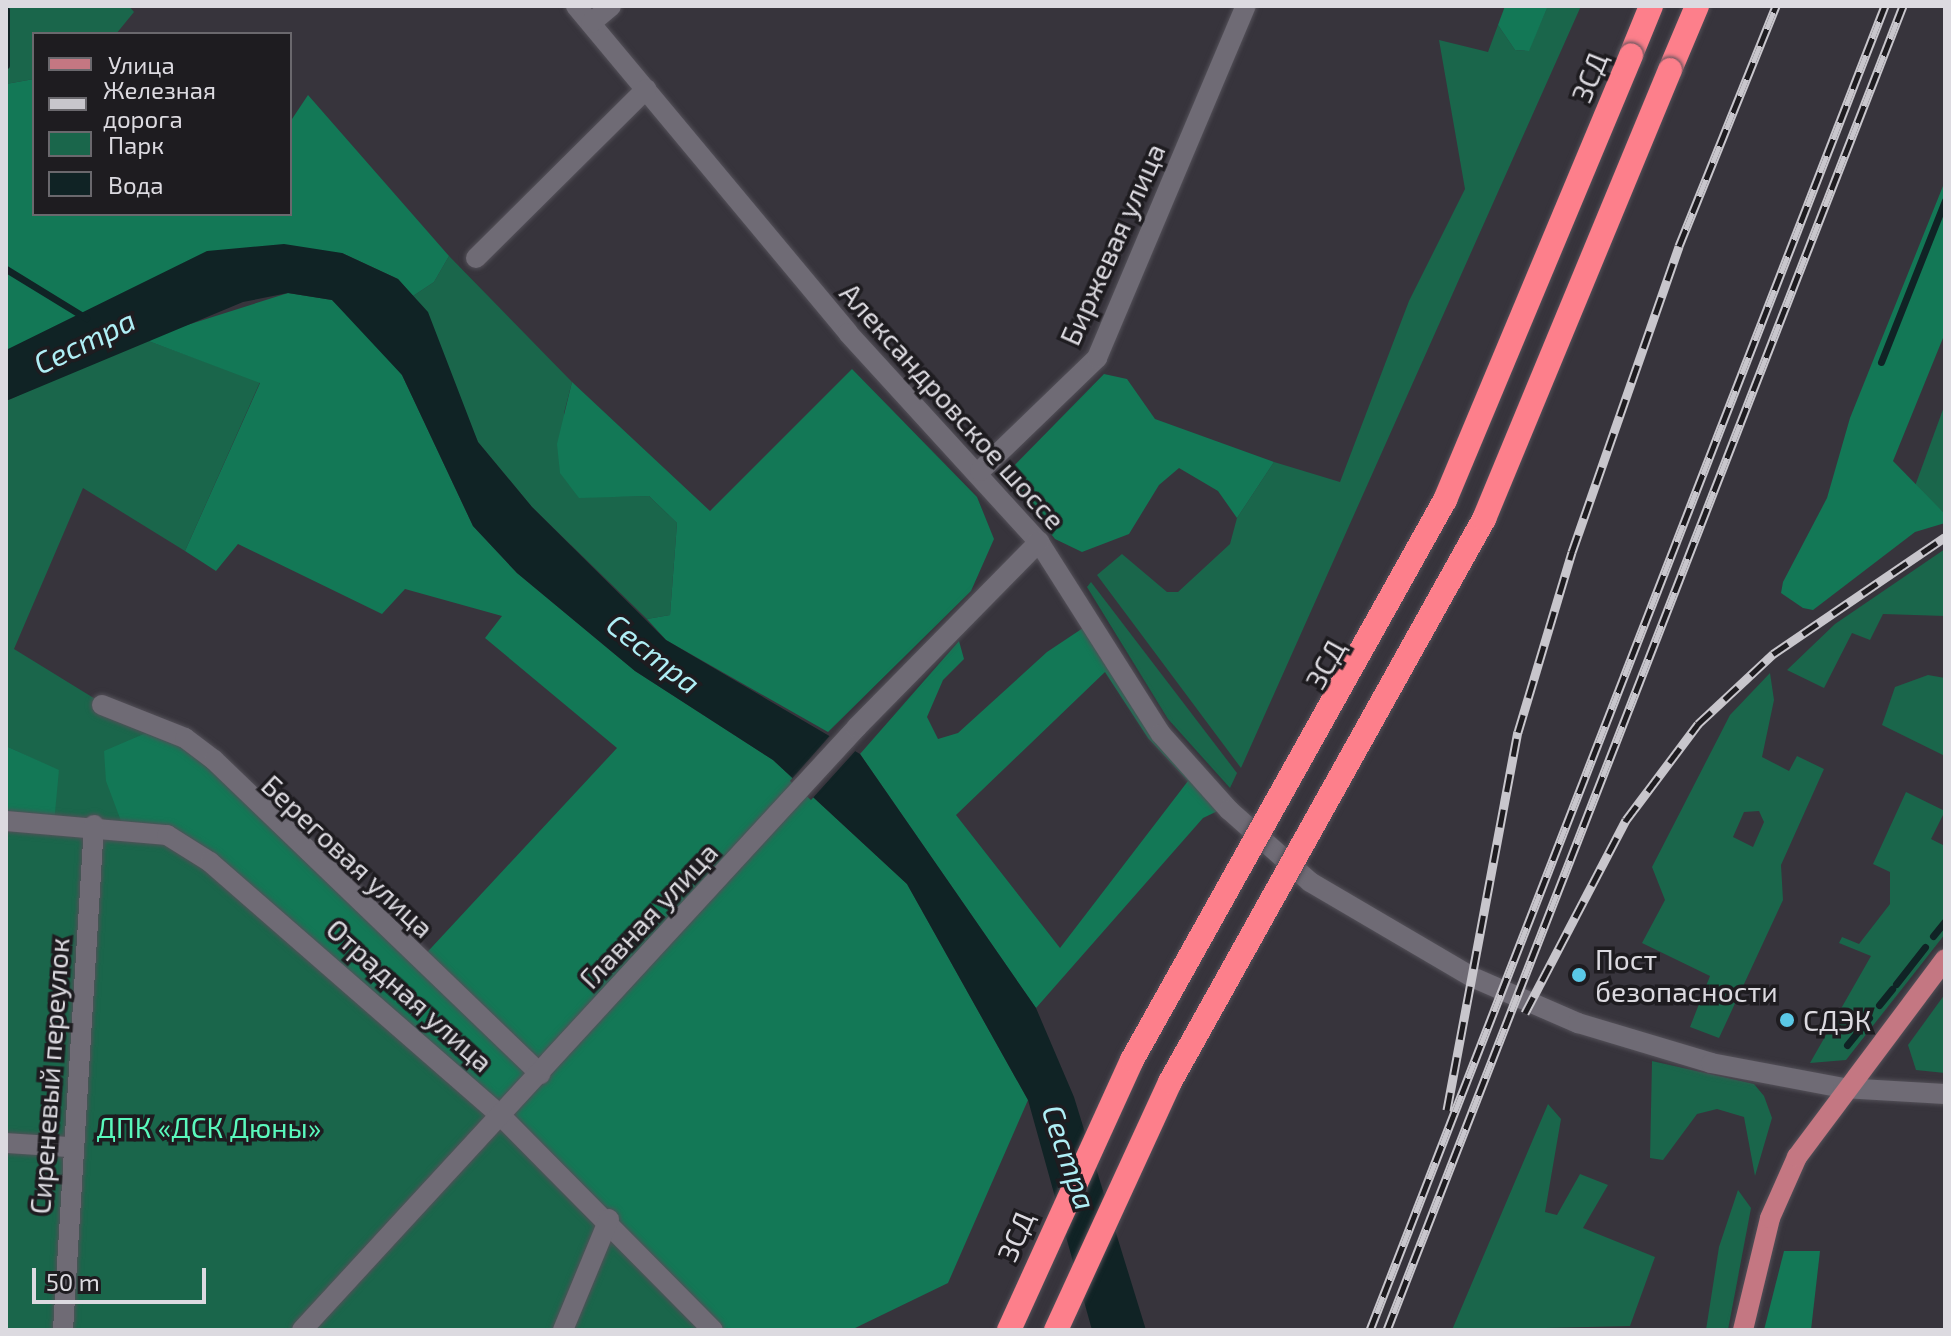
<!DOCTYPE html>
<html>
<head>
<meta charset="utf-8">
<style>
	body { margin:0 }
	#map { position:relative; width:1951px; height:1336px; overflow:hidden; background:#37343c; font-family:"Exo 2",sans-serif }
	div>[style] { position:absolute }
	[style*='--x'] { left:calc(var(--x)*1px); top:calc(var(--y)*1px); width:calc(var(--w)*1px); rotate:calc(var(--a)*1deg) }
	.green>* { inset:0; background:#1a664b }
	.forest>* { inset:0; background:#137856 }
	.water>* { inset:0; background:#102325 }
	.pier>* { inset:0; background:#37343c }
	.stream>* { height:7px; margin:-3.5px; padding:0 3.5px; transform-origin:3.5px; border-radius:3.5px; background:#102325 }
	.roads { filter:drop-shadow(0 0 2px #535058) drop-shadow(0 0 2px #535058) }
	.minor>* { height:20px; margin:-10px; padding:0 10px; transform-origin:10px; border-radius:10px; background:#6f6b75 }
	.major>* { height:20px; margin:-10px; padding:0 10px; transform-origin:10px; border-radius:10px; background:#c47782 }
	.highway>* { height:24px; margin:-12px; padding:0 12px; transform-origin:12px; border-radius:12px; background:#fd7f8b }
	.rail>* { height:9px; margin-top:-4.5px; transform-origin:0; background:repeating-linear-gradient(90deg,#1e1c20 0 18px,#c8c6cc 0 36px); box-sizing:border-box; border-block:2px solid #c8c6cc }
	.bridges { filter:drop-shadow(0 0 2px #535058) drop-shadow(0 0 2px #535058) }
	.highway-bridge>* { height:24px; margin:-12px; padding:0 12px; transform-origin:12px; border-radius:12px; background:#fd7f8b }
	.dots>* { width:22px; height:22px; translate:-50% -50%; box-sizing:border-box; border:4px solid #1e1c20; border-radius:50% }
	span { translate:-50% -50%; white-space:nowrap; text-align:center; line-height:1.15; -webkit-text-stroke:7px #1e1c20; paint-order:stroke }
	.street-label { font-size:28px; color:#dcdae0 }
	.poi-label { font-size:28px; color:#dcdae0 }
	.left { translate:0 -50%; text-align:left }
	.park-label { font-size:28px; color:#5af9bd }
	.water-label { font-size:30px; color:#afeef5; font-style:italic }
	.frame { position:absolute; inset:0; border:8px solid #dcdae0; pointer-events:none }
	.legend { position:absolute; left:32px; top:32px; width:260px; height:184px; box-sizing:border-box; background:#1e1c20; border:2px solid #6a686d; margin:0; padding:10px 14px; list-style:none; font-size:24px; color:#dcdae0 }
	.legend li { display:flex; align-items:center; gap:16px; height:40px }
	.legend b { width:40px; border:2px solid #6a686d }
	.scale { position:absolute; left:32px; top:1268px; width:174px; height:36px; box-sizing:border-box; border:4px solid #dcdae0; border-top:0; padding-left:10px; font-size:24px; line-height:28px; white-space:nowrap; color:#dcdae0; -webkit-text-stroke:6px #1e1c20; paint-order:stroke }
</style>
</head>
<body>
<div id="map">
	<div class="green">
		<div style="clip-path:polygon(6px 6px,129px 6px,134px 12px,116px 34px,34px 34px,34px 79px,6px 84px)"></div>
		<div style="clip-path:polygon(1548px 6px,1581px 6px,1241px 768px,1097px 575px,1122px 554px,1167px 592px,1178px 592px,1230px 544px,1237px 518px,1274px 462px,1340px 482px,1409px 301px,1465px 189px,1439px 40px,1488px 52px,1498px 25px,1515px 50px,1528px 51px)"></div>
		<div style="clip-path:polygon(449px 256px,572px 382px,564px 413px,579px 497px,649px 496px,677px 523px,670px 615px,647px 619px,532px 507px,478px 442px,413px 296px,434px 282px)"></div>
		<div style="clip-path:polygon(143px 339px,260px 382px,185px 551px,83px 488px,14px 649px,118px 713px,160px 727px,167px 835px,277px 916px,713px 1330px,6px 1330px,6px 821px,59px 771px,6px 746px,6px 401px)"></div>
		<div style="clip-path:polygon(1945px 404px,1945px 514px,1915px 486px)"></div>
		<div style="clip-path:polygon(1945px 549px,1945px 616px,1883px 614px,1870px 640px,1852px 633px,1824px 688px,1787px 670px,1835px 624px)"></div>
		<div style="clip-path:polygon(1091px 582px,1237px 773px,1230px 788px,1168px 719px,1087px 587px)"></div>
		<div style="clip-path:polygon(evenodd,1770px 673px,1774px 700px,1762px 757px,1789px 771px,1797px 756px,1824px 769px,1781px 865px,1783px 900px,1719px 1038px,1690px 1027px,1710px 976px,1642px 943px,1665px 900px,1652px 867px,1730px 715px,1770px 673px,1759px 811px,1764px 822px,1753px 847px,1733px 837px,1744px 812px,1759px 811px)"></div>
		<div style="clip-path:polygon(1928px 675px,1945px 678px,1945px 756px,1882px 725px,1895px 687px)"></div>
		<div style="clip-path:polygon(1906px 792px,1945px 811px,1931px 839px,1945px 846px,1945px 934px,1846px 1060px,1810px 1063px,1871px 956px,1839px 943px,1842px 937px,1859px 944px,1890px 904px,1890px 872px,1873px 864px)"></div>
		<div style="clip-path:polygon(1945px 994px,1945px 1073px,1916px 1070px,1908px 1045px)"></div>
		<div style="clip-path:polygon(1652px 1061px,1754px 1084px,1764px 1096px,1772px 1118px,1755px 1176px,1744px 1117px,1717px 1109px,1697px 1114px,1663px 1160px,1650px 1158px)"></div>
		<div style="clip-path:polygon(1548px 1104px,1561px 1119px,1545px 1212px,1557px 1215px,1580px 1174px,1608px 1185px,1583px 1228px,1655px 1257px,1630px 1326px,1452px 1330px)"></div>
		<div style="clip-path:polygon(1738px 1190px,1751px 1208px,1728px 1330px,1706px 1330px,1719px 1247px)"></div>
	</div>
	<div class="forest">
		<div style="clip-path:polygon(1505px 6px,1548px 6px,1529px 51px,1515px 50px,1498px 25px)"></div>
		<div style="clip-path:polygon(34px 79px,34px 214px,290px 214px,290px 122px,308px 95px,449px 256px,434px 282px,413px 296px,398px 279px,342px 253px,6px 350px,6px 84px)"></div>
		<div style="clip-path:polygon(1945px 181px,1945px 333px,1893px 461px,1945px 514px,1945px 523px,1915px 532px,1813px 610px,1803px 608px,1781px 593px,1783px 582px,1827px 498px,1850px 418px)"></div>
		<div style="clip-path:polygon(288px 293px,332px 300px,370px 335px,402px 375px,473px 526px,517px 573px,635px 671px,773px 760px,907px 884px,1028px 1100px,948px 1283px,851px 1330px,713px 1330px,582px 1194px,167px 835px,124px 829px,106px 781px,104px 751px,160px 727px,185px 738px,419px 961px,617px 748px,485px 638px,502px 616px,405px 589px,382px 614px,238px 544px,216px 571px,185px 551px,260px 383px,143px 339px)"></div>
		<div style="clip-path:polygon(852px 369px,977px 497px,994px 539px,971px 591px,828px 732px,666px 640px,647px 619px,670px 615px,677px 523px,649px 496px,579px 498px,560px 473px,557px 444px,572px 382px,710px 511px)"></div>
		<div style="clip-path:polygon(1104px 374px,1127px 379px,1155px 419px,1274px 462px,1237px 518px,1218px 491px,1179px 468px,1159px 485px,1129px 534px,1082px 552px,1055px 539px,1004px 476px)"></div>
		<div style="clip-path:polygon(evenodd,1092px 622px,1226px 807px,1203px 818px,1036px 1008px,860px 754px,959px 641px,964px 659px,943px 680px,927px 717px,938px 739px,958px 733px,1047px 652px,1092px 622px,1105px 672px,1148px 738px,1188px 781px,1060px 948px,956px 815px,1105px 672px)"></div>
		<div style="clip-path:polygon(6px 746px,59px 770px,54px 823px,6px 821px)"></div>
		<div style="clip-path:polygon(1784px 1251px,1820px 1251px,1811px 1330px,1764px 1330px)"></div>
	</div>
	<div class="water">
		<div style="clip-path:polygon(284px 244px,342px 253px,398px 279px,428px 312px,478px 442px,532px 507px,666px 640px,860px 754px,1036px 1008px,1074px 1097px,1146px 1330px,1092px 1330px,1028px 1100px,907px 884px,773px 760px,635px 671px,517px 573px,473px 526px,402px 375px,332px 300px,288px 293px,243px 302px,6px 401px,6px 350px,207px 251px)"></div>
	</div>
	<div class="pier">
		<div style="clip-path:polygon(834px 731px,858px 748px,811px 800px,790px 781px)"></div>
	</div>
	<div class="stream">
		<div style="--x:6;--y:10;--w:55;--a:90"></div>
		<div style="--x:6;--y:269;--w:94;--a:31.5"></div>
		<div style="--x:1881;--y:362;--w:174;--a:-68.4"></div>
		<div style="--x:1933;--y:936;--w:19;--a:-51"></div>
		<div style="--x:1896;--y:984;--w:47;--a:-51.9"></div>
		<div style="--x:1879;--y:1005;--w:21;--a:-51"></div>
		<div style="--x:1847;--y:1045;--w:35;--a:-51"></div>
	</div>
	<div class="roads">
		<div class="minor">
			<div style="--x:576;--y:6;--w:425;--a:50.2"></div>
			<div style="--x:848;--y:333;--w:283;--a:47.6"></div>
			<div style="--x:1039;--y:542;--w:227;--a:57.6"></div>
			<div style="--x:1161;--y:734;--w:102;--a:48.2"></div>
			<div style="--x:1229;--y:810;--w:108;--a:41.6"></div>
			<div style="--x:1310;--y:882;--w:188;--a:30.4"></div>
			<div style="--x:1472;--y:977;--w:116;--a:23.5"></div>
			<div style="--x:1578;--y:1023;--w:139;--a:16.7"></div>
			<div style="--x:1711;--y:1063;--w:134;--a:10.7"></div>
			<div style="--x:1843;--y:1088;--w:102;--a:3.4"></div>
			<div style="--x:591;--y:23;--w:26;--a:-40"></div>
			<div style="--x:476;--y:258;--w:240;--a:-44.8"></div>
			<div style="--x:980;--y:471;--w:163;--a:-44"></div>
			<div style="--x:1097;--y:358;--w:382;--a:-67.1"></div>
			<div style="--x:102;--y:705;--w:89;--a:21.7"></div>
			<div style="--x:185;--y:738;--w:36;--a:37"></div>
			<div style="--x:214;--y:760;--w:453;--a:43.9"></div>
			<div style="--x:6;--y:821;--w:162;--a:5"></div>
			<div style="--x:167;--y:835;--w:51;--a:32.1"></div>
			<div style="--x:210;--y:862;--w:388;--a:41.1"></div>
			<div style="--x:502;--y:1117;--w:300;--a:45.3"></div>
			<div style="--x:6;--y:1143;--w:64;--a:3.6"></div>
			<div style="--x:63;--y:1330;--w:506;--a:-86.49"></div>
			<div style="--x:302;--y:1330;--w:820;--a:-47.37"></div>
			<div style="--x:857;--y:727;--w:260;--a:-45.5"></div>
			<div style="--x:563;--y:1330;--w:120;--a:-67.5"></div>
		</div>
		<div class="major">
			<div style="--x:1743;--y:1330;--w:115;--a:-76.4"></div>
			<div style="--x:1770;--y:1218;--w:67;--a:-66.1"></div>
			<div style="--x:1797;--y:1157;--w:247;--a:-53.2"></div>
		</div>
		<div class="highway">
			<div style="--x:1631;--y:55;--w:53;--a:-67.8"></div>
			<div style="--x:1670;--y:70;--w:69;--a:-67.1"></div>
		</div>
	</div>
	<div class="rail">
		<div style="--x:1525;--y:1013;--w:218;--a:-62.4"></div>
		<div style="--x:1626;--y:820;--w:120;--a:-53.1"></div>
		<div style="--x:1698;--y:724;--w:103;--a:-43"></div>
		<div style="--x:1773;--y:654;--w:208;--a:-34.2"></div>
		<div style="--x:1447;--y:1110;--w:385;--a:-79.4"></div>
		<div style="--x:1518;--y:732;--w:188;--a:-73.3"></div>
		<div style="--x:1572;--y:552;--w:324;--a:-70.7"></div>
		<div style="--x:1679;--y:246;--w:259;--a:-68"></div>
		<div style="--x:1370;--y:1330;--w:1421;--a:-68.75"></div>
		<div style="--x:1387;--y:1330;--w:1421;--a:-68.71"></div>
	</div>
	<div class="bridges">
		<div class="highway-bridge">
			<div style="--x:1009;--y:1330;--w:297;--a:-65.5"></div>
			<div style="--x:1132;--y:1060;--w:642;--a:-60.8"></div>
			<div style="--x:1445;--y:500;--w:482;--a:-67.3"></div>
			<div style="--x:1056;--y:1330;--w:273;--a:-65.3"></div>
			<div style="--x:1170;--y:1082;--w:645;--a:-60.85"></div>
			<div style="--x:1484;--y:519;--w:486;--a:-67.5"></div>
		</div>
	</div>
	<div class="dots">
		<div style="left:1579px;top:975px;background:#5ac8e6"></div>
		<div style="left:1787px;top:1020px;background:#5ac8e6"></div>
	</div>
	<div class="street-label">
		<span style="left:1589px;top:77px;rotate:-68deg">ЗСД</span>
		<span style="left:1112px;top:244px;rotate:-66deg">Биржевая улица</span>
		<span style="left:953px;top:406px;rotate:48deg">Александровское шоссе</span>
		<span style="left:1325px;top:664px;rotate:-61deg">ЗСД</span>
		<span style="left:348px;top:856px;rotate:43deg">Береговая улица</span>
		<span style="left:648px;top:915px;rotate:-47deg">Главная улица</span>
		<span style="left:410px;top:995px;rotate:42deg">Отрадная улица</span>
		<span style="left:49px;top:1076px;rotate:-86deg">Сиреневый переулок</span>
		<span style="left:1015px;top:1236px;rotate:-67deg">ЗСД</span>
	</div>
	<div class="poi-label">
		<span class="left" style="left:1595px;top:975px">Пост<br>безопасности</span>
		<span class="left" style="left:1803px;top:1020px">СДЭК</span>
	</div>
	<div class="park-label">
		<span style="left:209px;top:1127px">ДПК «ДСК Дюны»</span>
	</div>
	<div class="water-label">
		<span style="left:84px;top:341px;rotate:-26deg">Сестра</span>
		<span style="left:654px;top:653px;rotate:38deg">Сестра</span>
		<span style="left:1070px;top:1157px;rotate:71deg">Сестра</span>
	</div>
	<div class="frame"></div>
	<ul class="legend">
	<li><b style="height:10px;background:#c47782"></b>Улица</li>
	<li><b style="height:10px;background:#c8c6cc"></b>Железная дорога</li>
	<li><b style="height:22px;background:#1a664b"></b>Парк</li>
	<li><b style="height:22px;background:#102325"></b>Вода</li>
	</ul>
	<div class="scale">50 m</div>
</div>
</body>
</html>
